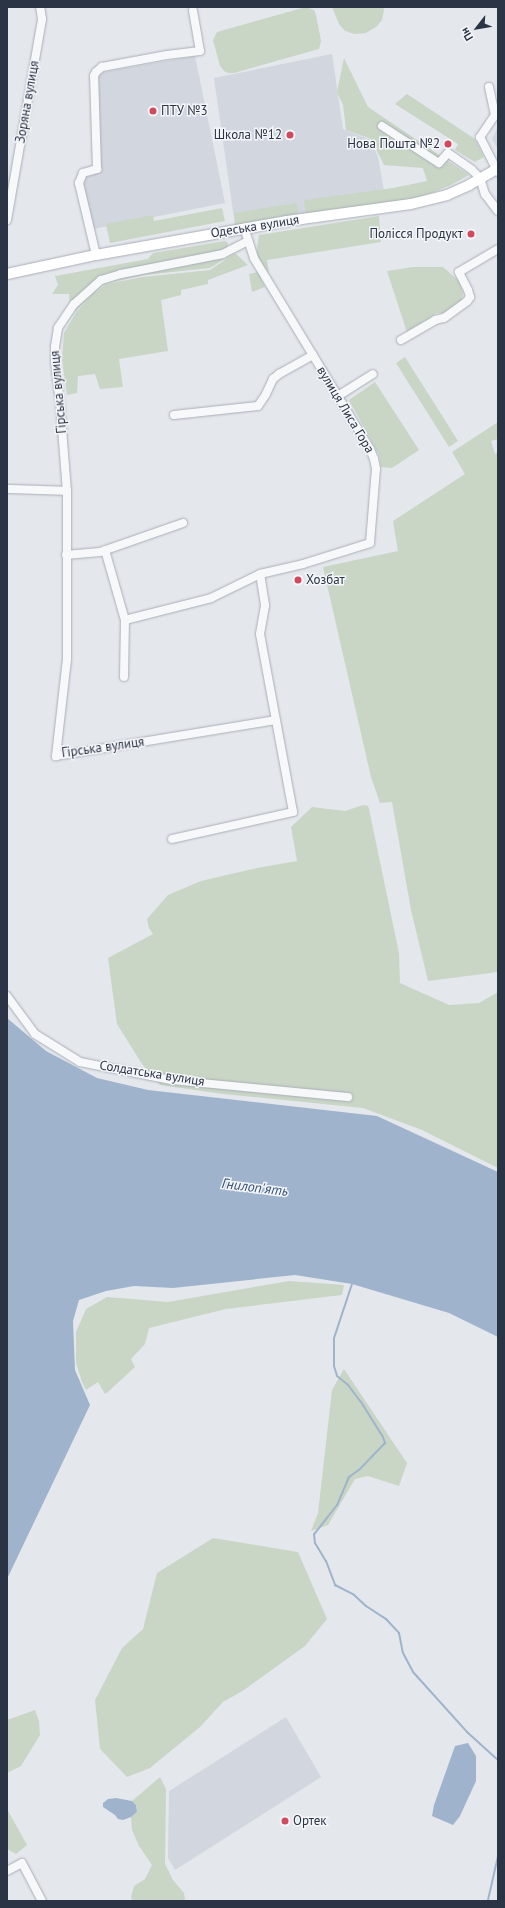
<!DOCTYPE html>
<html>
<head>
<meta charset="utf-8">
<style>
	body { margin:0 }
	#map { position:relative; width:505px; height:1908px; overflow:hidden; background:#e4e7ec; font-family:"PT Sans",sans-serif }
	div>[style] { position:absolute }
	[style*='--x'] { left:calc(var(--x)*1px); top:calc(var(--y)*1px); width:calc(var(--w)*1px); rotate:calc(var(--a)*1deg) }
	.built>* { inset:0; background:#d2d6de }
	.green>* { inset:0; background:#c9d6c5 }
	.water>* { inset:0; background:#9fb4cc }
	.stream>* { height:2px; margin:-1px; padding:0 1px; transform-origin:1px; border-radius:1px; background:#9fb4cc }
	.roads { filter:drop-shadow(0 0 1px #a9aeb7) drop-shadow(0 0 1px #a9aeb7) }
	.minor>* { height:8px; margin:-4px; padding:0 4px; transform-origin:4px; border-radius:4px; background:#f7f8fa }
	.major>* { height:10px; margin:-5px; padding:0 5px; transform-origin:5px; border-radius:5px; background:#fff }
	.dots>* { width:11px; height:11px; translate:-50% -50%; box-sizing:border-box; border:2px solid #f4f6f9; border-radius:50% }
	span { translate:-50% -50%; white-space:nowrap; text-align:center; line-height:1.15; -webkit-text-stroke:3px #f4f6f9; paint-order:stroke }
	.street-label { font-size:13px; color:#2b3445 }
	.poi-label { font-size:13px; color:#2b3445 }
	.left { translate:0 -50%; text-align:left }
	.right { translate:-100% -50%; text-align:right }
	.water-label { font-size:14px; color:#34527a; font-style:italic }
	.frame { position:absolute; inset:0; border:8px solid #2b3445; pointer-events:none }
	.north { position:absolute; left:457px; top:8px; width:40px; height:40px; -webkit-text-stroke:3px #f4f6f9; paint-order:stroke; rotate:239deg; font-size:11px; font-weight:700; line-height:16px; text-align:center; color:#2b3445 }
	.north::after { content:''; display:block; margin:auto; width:14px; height:18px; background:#2b3445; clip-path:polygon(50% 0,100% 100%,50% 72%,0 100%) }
</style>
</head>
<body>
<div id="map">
	<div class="built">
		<div style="clip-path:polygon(332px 54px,343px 129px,371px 140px,378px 157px,386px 202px,373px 206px,235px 225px,214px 78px)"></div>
		<div style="clip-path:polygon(195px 56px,225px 203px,93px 229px,82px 183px,85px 175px,101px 170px,98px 73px)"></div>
		<div style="clip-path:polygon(498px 126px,498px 149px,492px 139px)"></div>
		<div style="clip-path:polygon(286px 1717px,321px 1777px,175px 1870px,168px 1858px,169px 1791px)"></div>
	</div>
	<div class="green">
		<div style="clip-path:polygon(306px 7px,314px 10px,316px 15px,321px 41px,319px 49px,234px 73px,228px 73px,224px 71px,220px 66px,213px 40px,217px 32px)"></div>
		<div style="clip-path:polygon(332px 7px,383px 7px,384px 10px,382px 20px,376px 27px,366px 33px,354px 34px,345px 31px,339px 24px)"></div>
		<div style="clip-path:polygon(344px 58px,368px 107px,469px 175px,451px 185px,424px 196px,373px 206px,306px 215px,304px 200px,393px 188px,427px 181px,423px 168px,384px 165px,371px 139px,346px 130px,343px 105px,337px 92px)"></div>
		<div style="clip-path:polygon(407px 94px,475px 139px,484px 157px,475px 162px,455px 150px,458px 144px,395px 104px)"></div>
		<div style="clip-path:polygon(297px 203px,299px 216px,235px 225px,234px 213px)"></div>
		<div style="clip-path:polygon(222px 208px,225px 221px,110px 243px,106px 224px,153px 215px,154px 221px)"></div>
		<div style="clip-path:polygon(379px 216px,381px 242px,267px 260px,269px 273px,256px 256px,259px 235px)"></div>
		<div style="clip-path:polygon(225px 241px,228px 243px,227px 248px,234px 253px,210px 268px,144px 275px,104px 284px,71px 315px,69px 294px,52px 294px,58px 285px,55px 276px,148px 259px,153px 253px)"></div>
		<div style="clip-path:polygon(235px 253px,248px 265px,208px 280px,208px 284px,181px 290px,181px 295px,161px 300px,168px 351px,119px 359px,123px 387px,100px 389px,95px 374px,78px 376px,77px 393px,67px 395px,62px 359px,64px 333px,77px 311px,91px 296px,106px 284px,143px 277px,210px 270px)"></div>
		<div style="clip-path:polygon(413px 267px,443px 267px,460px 282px,463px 294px,461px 302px,446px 313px,437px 313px,407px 332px,387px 271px)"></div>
		<div style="clip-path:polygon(258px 272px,265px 287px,252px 292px,249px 274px)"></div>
		<div style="clip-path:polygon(405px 357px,458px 441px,449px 447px,396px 363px)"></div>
		<div style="clip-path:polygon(375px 382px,419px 450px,392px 468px,381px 467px,379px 455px,349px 400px)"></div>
		<div style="clip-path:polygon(498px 422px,498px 439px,491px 441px,495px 454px,498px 452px,498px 972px,428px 981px,411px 910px,392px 802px,380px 803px,371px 777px,323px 567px,398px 551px,393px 521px,465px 474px,452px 452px)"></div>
		<div style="clip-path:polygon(363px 805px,368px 806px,369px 809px,399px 953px,400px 983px,449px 1005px,479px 1003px,498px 992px,498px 1168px,422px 1130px,363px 1108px,223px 1094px,160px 1085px,142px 1064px,117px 1024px,108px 958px,153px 934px,149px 928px,147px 919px,168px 895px,201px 881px,257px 868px,297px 861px,291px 827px,312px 807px,345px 811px)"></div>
		<div style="clip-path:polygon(289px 1281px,344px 1285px,342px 1295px,226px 1309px,149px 1328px,145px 1344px,131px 1359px,135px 1367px,109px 1391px,105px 1394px,98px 1382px,86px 1390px,82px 1382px,76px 1363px,76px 1332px,86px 1309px,107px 1297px,168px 1302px)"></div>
		<div style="clip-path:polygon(344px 1369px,407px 1463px,399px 1486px,368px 1476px,355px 1479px,328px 1525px,311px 1531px,318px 1513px,332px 1390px)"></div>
		<div style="clip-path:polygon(213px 1538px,298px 1552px,327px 1619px,305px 1646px,244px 1690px,223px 1702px,200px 1727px,150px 1768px,127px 1777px,100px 1749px,95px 1700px,122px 1648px,143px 1629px,157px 1573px)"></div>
		<div style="clip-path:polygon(35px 1710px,39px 1721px,40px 1735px,21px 1766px,7px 1773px,7px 1720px)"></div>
		<div style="clip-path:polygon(160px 1777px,166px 1789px,165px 1864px,173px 1880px,184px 1893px,185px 1901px,133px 1901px,131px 1897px,134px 1886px,145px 1879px,152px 1865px,139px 1846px,132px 1830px,131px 1817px,137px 1812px,136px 1805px,132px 1801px)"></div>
		<div style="clip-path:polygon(7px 1809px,27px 1845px,16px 1854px,7px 1849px)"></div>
	</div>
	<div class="water">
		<div style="clip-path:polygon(7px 1018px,46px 1051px,97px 1078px,148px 1090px,377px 1116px,498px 1172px,498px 1337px,449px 1313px,352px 1284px,295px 1275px,173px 1288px,134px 1286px,106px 1291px,79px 1300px,73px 1321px,75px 1370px,90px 1405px,7px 1579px)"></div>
		<div style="clip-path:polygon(468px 1743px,476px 1756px,476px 1781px,460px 1816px,453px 1825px,432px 1816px,434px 1805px,455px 1746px)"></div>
		<div style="clip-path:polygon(116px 1798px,132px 1801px,136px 1805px,137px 1812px,131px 1817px,123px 1820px,118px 1819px,115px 1815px,103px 1807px,103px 1803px,108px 1799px)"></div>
	</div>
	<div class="stream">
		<div style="--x:352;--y:1284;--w:57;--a:108.4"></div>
		<div style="--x:334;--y:1338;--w:28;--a:90"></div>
		<div style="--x:334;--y:1366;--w:10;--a:73"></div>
		<div style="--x:337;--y:1376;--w:14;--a:39"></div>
		<div style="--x:348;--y:1385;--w:21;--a:53"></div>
		<div style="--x:361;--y:1402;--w:39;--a:58"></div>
		<div style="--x:382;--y:1435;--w:9;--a:69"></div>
		<div style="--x:385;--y:1443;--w:36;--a:134"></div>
		<div style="--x:360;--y:1469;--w:14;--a:144"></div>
		<div style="--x:349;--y:1477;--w:30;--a:113"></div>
		<div style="--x:337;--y:1505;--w:37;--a:128"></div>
		<div style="--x:314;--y:1534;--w:9;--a:84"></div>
		<div style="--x:315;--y:1543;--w:21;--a:59"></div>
		<div style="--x:326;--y:1561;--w:26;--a:69"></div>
		<div style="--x:335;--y:1585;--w:20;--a:27"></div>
		<div style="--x:353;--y:1594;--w:18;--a:43"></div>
		<div style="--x:366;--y:1606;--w:24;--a:33"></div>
		<div style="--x:386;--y:1619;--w:19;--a:47"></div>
		<div style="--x:399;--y:1633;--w:20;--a:79"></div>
		<div style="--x:403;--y:1653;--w:21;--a:62"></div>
		<div style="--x:413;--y:1672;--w:81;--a:48"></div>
		<div style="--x:467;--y:1732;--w:42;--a:42.1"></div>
		<div style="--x:488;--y:1900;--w:45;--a:-77.2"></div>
	</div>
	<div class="roads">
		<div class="minor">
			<div style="--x:489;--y:87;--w:29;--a:78"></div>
			<div style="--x:495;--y:115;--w:27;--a:124"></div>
			<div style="--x:480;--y:137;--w:39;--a:63"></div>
			<div style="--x:382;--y:126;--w:68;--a:33"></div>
			<div style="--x:439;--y:163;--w:13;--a:-48"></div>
			<div style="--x:448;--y:153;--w:29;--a:35"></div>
			<div style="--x:472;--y:170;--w:11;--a:45"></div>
			<div style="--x:480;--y:178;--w:17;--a:73"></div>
			<div style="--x:485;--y:194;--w:21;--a:53"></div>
			<div style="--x:7;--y:220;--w:204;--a:-80.1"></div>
			<div style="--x:42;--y:19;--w:12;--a:-99"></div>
			<div style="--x:248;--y:241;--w:28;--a:153"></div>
			<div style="--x:223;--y:254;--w:104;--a:168.9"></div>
			<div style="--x:121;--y:274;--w:21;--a:163"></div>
			<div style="--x:101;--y:280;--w:36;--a:138"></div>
			<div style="--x:74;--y:304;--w:29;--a:124"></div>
			<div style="--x:58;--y:328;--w:18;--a:99"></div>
			<div style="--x:55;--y:346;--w:14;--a:90"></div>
			<div style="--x:55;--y:360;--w:43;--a:83.4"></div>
			<div style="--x:60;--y:403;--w:88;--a:85.5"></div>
			<div style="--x:67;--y:491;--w:168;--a:90"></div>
			<div style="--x:67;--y:659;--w:98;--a:96.5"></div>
			<div style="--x:56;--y:756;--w:222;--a:-9.3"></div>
			<div style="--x:96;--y:255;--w:74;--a:-103.3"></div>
			<div style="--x:79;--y:183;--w:11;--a:-68"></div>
			<div style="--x:83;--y:173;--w:15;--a:-16"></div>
			<div style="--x:97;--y:169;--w:93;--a:-91.8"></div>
			<div style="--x:94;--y:76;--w:4;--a:-63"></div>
			<div style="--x:96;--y:72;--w:8;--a:-40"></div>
			<div style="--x:102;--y:67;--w:66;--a:-10.5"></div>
			<div style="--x:167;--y:55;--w:33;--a:-7"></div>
			<div style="--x:200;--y:51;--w:41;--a:-99.9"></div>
			<div style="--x:401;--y:340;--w:39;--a:-30"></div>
			<div style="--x:435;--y:320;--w:9;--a:-13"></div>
			<div style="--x:444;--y:318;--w:29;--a:-36"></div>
			<div style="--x:467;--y:301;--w:5;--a:-53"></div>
			<div style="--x:470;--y:297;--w:7;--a:-106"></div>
			<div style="--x:468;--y:290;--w:20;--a:-117"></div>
			<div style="--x:459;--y:272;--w:45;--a:-30.5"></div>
			<div style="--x:338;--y:396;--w:41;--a:-32.2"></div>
			<div style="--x:174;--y:415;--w:84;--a:-6.1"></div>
			<div style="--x:258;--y:406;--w:14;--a:-56"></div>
			<div style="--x:266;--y:394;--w:17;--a:-65"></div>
			<div style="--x:273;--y:379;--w:8;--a:-40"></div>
			<div style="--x:279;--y:374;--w:39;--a:-29"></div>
			<div style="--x:7;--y:489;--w:60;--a:1.9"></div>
			<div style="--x:105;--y:550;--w:73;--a:74.1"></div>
			<div style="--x:125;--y:620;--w:57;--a:91"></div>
			<div style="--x:66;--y:555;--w:34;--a:-5"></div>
			<div style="--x:100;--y:552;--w:88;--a:-19.3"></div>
			<div style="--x:125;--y:620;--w:89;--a:-14.3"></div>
			<div style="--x:211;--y:598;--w:55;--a:-26.1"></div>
			<div style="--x:260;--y:574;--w:44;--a:-13.1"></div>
			<div style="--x:303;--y:564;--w:70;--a:-17.4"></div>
			<div style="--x:370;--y:543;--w:74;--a:-85.4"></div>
			<div style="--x:376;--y:469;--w:10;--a:-101"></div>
			<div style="--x:374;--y:459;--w:11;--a:-112"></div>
			<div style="--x:370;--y:449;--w:223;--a:-121.3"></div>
			<div style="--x:254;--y:258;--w:32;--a:-108"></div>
			<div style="--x:172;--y:839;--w:124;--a:-12.6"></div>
			<div style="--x:293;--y:812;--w:181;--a:-100.5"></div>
			<div style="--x:260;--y:634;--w:29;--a:-80"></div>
			<div style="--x:265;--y:605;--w:31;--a:-99"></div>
			<div style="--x:7;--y:996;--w:47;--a:53.6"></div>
			<div style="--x:35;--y:1034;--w:53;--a:31.9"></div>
			<div style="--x:80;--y:1062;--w:93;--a:11.2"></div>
			<div style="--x:171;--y:1080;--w:178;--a:5.5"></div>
			<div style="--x:7;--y:1871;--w:17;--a:-28"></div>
			<div style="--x:22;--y:1863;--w:43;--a:62.2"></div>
		</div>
		<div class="major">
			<div style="--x:7;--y:274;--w:91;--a:-12.1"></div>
			<div style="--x:96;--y:255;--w:194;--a:-10.1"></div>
			<div style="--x:287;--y:221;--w:125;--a:-7.8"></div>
			<div style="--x:411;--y:204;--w:37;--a:-14"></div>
			<div style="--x:447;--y:195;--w:24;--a:-24"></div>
			<div style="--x:469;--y:185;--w:34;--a:-30"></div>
		</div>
	</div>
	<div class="dots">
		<div style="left:153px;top:111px;background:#d1495b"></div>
		<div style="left:290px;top:135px;background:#d1495b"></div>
		<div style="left:448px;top:144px;background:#d1495b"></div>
		<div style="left:471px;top:234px;background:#d1495b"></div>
		<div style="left:298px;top:580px;background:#d1495b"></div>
		<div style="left:285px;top:1821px;background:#d1495b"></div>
	</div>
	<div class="street-label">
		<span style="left:28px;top:102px;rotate:-80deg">Зоряна вулиця</span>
		<span style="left:255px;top:227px;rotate:-9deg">Одеська вулиця</span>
		<span style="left:59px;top:392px;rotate:-95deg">Гірська вулиця</span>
		<span style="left:345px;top:410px;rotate:59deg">вулиця Лиса Гора</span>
		<span style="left:103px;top:748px;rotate:-8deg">Гірська вулиця</span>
		<span style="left:152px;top:1074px;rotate:9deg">Солдатська вулиця</span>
	</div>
	<div class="poi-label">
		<span class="left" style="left:161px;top:111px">ПТУ №3</span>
		<span class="right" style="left:282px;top:135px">Школа №12</span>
		<span class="right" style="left:440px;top:144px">Нова Пошта №2</span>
		<span class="right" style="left:463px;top:234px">Полісся Продукт</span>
		<span class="left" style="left:306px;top:580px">Хозбат</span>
		<span class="left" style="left:293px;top:1821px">Ортек</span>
	</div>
	<div class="water-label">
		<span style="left:255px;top:1187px;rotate:7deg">Гнилоп'ять</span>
	</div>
	<div class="frame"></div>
	<div class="north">Пн</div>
</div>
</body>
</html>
